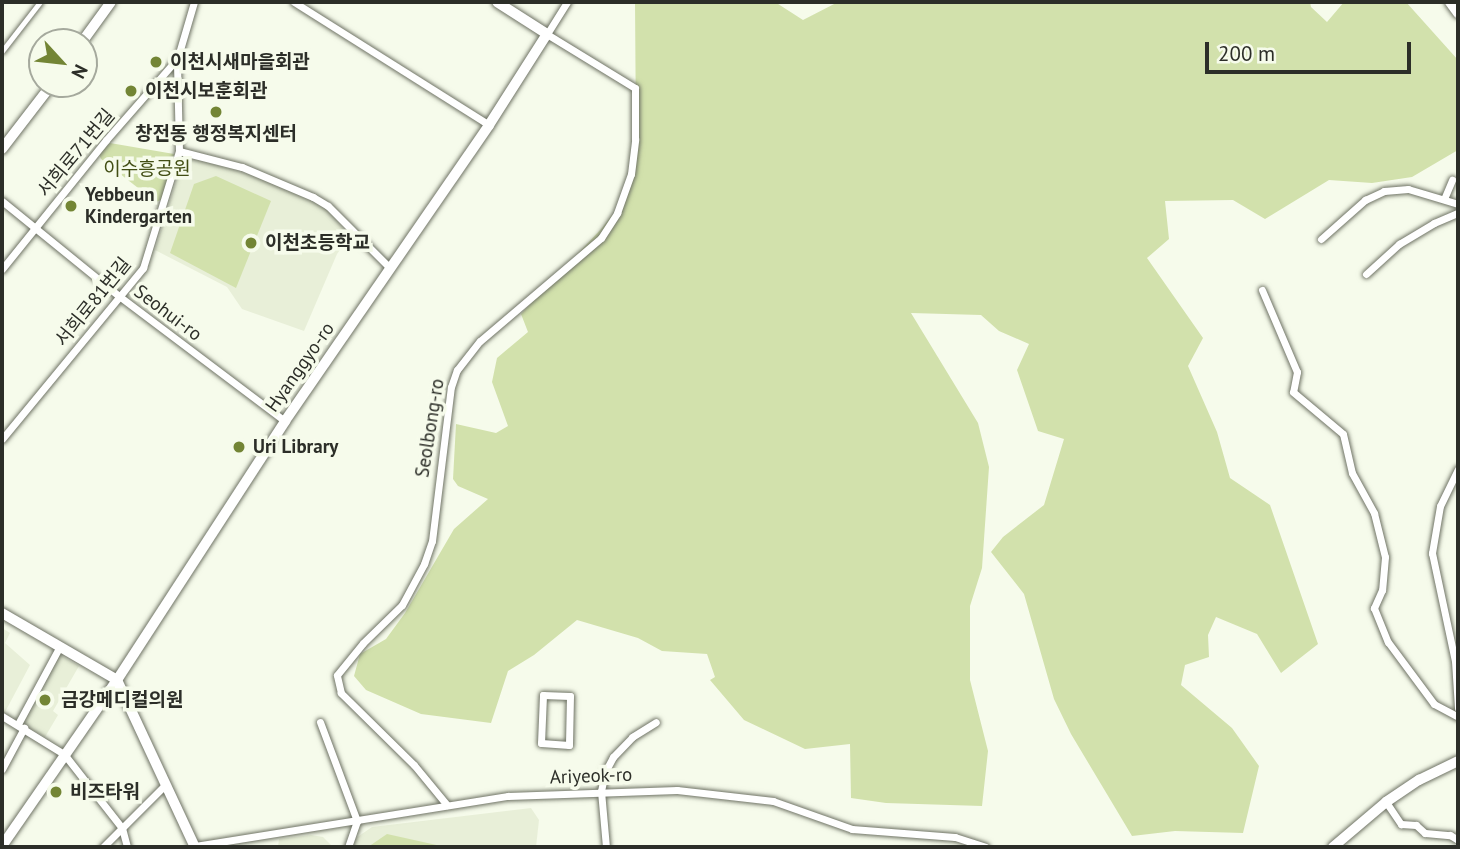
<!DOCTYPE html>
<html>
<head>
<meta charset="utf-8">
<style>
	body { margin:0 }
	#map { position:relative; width:1460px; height:849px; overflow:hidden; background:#f6fbeb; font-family:"PT Sans","Noto Sans KR",sans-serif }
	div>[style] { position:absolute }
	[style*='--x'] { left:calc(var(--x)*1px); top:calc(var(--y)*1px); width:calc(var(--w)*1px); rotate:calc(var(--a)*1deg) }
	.built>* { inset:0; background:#e8efd8 }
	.green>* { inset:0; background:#d2e1ac }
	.roads { filter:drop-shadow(0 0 2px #6f7365) drop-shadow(0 0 2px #6f7365) }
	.pedestrian>* { height:5px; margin:-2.5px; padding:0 2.5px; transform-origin:2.5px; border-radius:2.5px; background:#fff }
	.minor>* { height:7px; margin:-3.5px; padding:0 3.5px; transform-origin:3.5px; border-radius:3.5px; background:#fff }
	.tertiary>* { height:10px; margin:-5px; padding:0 5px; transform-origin:5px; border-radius:5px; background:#fff }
	.secondary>* { height:10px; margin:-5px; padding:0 5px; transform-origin:5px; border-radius:5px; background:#fff }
	.dots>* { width:19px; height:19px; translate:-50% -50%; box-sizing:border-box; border:4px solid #f6fbeb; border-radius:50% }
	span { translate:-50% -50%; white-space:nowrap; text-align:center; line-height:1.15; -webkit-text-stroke:7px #f6fbeb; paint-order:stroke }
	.poi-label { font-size:19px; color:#2c2e28; font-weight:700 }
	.left { translate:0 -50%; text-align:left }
	.street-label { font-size:19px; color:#2c2e28 }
	.park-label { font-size:19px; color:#424e14 }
	.frame { position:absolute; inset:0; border:4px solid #2c2e28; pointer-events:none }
	.north { position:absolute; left:28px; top:28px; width:70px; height:70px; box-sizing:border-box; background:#f6fbeb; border:2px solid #a5a99d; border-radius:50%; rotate:117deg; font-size:19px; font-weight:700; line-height:28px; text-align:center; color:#2c2e28 }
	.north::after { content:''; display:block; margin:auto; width:24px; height:32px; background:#738535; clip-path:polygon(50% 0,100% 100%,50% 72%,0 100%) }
	.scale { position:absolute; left:1205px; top:42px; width:206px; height:32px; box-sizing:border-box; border:4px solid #2c2e28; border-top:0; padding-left:9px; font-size:21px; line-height:24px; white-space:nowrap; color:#2c2e28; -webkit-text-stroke:5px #f6fbeb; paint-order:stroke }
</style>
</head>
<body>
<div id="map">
	<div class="built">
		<div style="clip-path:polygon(184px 156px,259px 177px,325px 207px,350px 236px,337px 254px,304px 331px,242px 309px,227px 287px,155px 250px)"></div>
		<div style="clip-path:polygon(2px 628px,10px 633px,5px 643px,30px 665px,4px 714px,2px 712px)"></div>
		<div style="clip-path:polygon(58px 654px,79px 666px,53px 711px,58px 715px,45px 737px,20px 723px)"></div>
		<div style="clip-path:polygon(531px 808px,539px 820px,536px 847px,353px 847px,356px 838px,372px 827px)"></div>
		<div style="clip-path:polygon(311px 835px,323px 837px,333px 847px,278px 847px,279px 839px)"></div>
	</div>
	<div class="green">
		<div style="clip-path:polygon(635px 2px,775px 2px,803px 20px,838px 2px,1310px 2px,1311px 7px,1327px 22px,1344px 2px,1406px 2px,1458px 60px,1458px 150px,1412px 177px,1372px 183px,1329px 180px,1265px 219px,1233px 200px,1165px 201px,1169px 239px,1147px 258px,1203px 338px,1188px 366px,1217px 432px,1230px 478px,1270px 505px,1318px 644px,1281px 673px,1257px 634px,1216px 617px,1208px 635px,1209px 657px,1185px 665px,1181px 685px,1232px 728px,1259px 766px,1243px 833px,1175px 831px,1132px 836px,1071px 734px,1054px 699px,1024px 594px,991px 552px,1003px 537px,1044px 505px,1064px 439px,1038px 431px,1017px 370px,1029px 344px,999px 331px,981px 315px,911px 313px,978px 423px,989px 467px,982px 568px,970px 606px,970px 680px,988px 751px,982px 806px,886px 803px,851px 798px,850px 744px,805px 749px,744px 720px,710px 680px,715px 677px,707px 654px,662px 651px,638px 638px,577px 620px,534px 655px,508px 671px,491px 723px,421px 714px,366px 690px,354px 676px,360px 654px,386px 639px,405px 613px,454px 529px,488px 499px,458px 486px,453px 479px,456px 424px,496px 433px,508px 426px,492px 382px,497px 358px,528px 332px,521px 314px,602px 228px,623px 201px,636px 138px)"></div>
		<div style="clip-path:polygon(110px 143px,174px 154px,163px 199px,156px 202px,101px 159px,99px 154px)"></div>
		<div style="clip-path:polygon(216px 176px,271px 201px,236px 288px,170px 253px,194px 184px)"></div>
		<div style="clip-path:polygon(387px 834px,441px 846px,441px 847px,368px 847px)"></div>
	</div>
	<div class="roads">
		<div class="pedestrian">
			<div style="--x:2;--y:51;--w:62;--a:-52.2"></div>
		</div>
		<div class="minor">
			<div style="--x:294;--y:2;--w:231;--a:32.2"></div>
			<div style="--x:179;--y:151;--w:65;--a:14.3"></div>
			<div style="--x:242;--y:167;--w:77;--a:22.9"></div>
			<div style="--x:313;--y:197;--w:17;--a:31"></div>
			<div style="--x:328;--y:206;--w:88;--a:45"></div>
			<div style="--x:1444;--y:199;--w:21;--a:-67"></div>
			<div style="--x:2;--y:201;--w:151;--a:39.1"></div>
			<div style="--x:119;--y:296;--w:208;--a:37"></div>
			<div style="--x:1321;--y:239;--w:59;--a:-41.6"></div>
			<div style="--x:1365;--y:200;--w:21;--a:-25"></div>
			<div style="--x:1384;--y:191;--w:24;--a:-5"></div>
			<div style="--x:1408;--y:189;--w:52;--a:16.7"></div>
			<div style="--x:2;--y:269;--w:166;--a:-51.1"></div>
			<div style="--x:106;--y:140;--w:106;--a:-48.8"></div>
			<div style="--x:1366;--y:274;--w:45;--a:-42.3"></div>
			<div style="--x:1399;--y:244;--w:41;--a:-31"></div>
			<div style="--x:1434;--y:223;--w:26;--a:-23"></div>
			<div style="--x:1262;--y:290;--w:89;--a:66.9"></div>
			<div style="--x:1297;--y:372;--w:20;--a:101"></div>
			<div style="--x:1293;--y:392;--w:65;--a:40"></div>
			<div style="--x:1343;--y:434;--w:40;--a:77"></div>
			<div style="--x:1352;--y:473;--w:46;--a:61.2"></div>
			<div style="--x:1374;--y:513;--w:45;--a:76"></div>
			<div style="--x:1385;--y:557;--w:33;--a:95"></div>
			<div style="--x:1382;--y:590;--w:20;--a:114"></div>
			<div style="--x:1374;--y:608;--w:37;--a:68"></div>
			<div style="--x:1388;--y:642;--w:77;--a:53.4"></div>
			<div style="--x:1434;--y:704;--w:27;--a:28"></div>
			<div style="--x:2;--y:439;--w:222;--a:-50.5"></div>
			<div style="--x:143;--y:268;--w:122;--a:-72.9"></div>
			<div style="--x:179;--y:151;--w:91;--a:-91.3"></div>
			<div style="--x:177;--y:60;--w:60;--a:-73.7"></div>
			<div style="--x:1458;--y:469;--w:41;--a:115.9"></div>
			<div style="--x:1440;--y:506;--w:48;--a:99.7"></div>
			<div style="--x:1432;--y:553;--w:110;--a:78"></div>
			<div style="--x:1455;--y:661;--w:47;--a:86.3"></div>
			<div style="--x:543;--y:695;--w:27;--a:2"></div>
			<div style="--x:570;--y:696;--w:49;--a:91.2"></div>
			<div style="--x:569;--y:745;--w:28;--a:-176"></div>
			<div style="--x:541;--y:743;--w:48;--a:-87.6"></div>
			<div style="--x:2;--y:716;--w:73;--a:31.5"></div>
			<div style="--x:64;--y:754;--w:94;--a:51.9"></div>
			<div style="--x:122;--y:828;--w:20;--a:75"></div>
			<div style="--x:320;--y:722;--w:106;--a:69.5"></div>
			<div style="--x:357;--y:821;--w:28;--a:109"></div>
			<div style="--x:18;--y:724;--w:89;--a:-61.7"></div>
			<div style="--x:2;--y:769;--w:47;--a:-61.8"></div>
			<div style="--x:1386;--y:802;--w:27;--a:56"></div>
			<div style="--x:1401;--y:824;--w:15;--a:4"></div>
			<div style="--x:1416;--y:825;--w:12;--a:42"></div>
			<div style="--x:1425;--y:833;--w:25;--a:5"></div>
			<div style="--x:1450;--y:835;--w:9;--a:32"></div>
			<div style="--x:447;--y:805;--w:52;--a:-129.5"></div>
			<div style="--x:414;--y:765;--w:103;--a:-135.4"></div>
			<div style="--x:341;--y:693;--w:18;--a:-103"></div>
			<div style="--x:337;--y:675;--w:41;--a:-50.9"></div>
			<div style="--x:363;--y:643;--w:54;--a:-44.3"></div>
			<div style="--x:402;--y:605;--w:47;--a:-61.8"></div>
			<div style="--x:424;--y:564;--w:24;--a:-71"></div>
			<div style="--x:432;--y:541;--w:155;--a:-83"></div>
			<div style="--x:451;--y:387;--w:18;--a:-71"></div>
			<div style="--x:457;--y:370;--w:37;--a:-52"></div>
			<div style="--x:480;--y:341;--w:159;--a:-40.4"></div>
			<div style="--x:601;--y:238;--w:30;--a:-57"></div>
			<div style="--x:617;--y:213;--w:41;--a:-70.3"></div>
			<div style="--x:631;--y:174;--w:35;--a:-83"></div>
			<div style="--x:635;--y:139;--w:51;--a:-90"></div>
			<div style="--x:635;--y:88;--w:103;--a:-148.5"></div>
			<div style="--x:547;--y:34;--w:38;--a:-58"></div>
			<div style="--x:195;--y:846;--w:317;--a:-9.1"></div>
			<div style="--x:508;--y:796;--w:169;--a:-2"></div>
			<div style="--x:677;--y:790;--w:97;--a:6.5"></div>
			<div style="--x:773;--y:801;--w:84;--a:19.5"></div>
			<div style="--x:852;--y:829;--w:103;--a:4.4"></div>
			<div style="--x:955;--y:837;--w:32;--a:18"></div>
			<div style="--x:103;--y:847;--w:88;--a:-45"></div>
			<div style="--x:606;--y:847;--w:56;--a:-95.1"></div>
			<div style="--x:601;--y:791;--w:19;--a:-78"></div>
			<div style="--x:605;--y:772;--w:17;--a:-62"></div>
			<div style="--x:613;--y:757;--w:28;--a:-46"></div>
			<div style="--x:632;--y:737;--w:28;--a:-32"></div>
		</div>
		<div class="tertiary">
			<div style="--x:1450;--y:2;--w:14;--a:54"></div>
			<div style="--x:82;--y:42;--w:49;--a:-54.1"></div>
			<div style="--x:2;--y:149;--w:82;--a:-52.4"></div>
			<div style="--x:2;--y:846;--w:202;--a:-55.3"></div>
			<div style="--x:117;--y:680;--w:309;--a:-57"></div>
			<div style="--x:285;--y:421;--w:359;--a:-55.4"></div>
			<div style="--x:489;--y:125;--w:108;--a:-57.5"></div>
			<div style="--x:547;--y:34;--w:59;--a:-147.4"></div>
			<div style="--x:1333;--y:847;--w:70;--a:-40.3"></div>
			<div style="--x:1386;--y:802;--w:40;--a:-34"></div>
			<div style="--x:1419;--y:780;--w:43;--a:-26"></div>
		</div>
		<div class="secondary">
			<div style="--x:2;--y:613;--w:133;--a:30.2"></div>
			<div style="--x:117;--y:680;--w:184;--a:65"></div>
		</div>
	</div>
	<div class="dots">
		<div style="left:156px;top:62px;background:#738535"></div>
		<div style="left:131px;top:91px;background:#738535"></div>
		<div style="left:216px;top:112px;background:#738535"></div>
		<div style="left:71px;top:206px;background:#738535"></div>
		<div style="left:251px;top:243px;background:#738535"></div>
		<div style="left:239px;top:447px;background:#738535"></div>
		<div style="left:45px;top:700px;background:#738535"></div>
		<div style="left:56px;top:792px;background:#738535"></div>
	</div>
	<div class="poi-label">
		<span class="left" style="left:170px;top:62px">이천시새마을회관</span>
		<span class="left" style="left:145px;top:91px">이천시보훈회관</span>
		<span style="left:216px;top:134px">창전동 행정복지센터</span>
		<span class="left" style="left:85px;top:206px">Yebbeun<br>Kindergarten</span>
		<span class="left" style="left:265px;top:243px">이천초등학교</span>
		<span class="left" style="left:253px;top:447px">Uri Library</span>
		<span class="left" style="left:61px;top:700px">금강메디컬의원</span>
		<span class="left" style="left:70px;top:792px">비즈타워</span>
	</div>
	<div class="street-label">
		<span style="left:76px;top:153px;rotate:-50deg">서희로71번길</span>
		<span style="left:93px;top:302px;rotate:-51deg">서희로81번길</span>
		<span style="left:168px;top:313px;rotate:37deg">Seohui-ro</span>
		<span style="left:300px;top:367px;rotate:-55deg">Hyanggyo-ro</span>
		<span style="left:430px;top:428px;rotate:-81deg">Seolbong-ro</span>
		<span style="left:591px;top:776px;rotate:-2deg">Ariyeok-ro</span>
	</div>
	<div class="park-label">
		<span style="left:147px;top:169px">이수흥공원</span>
	</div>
	<div class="frame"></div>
	<div class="north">N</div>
	<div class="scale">200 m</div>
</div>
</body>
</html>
